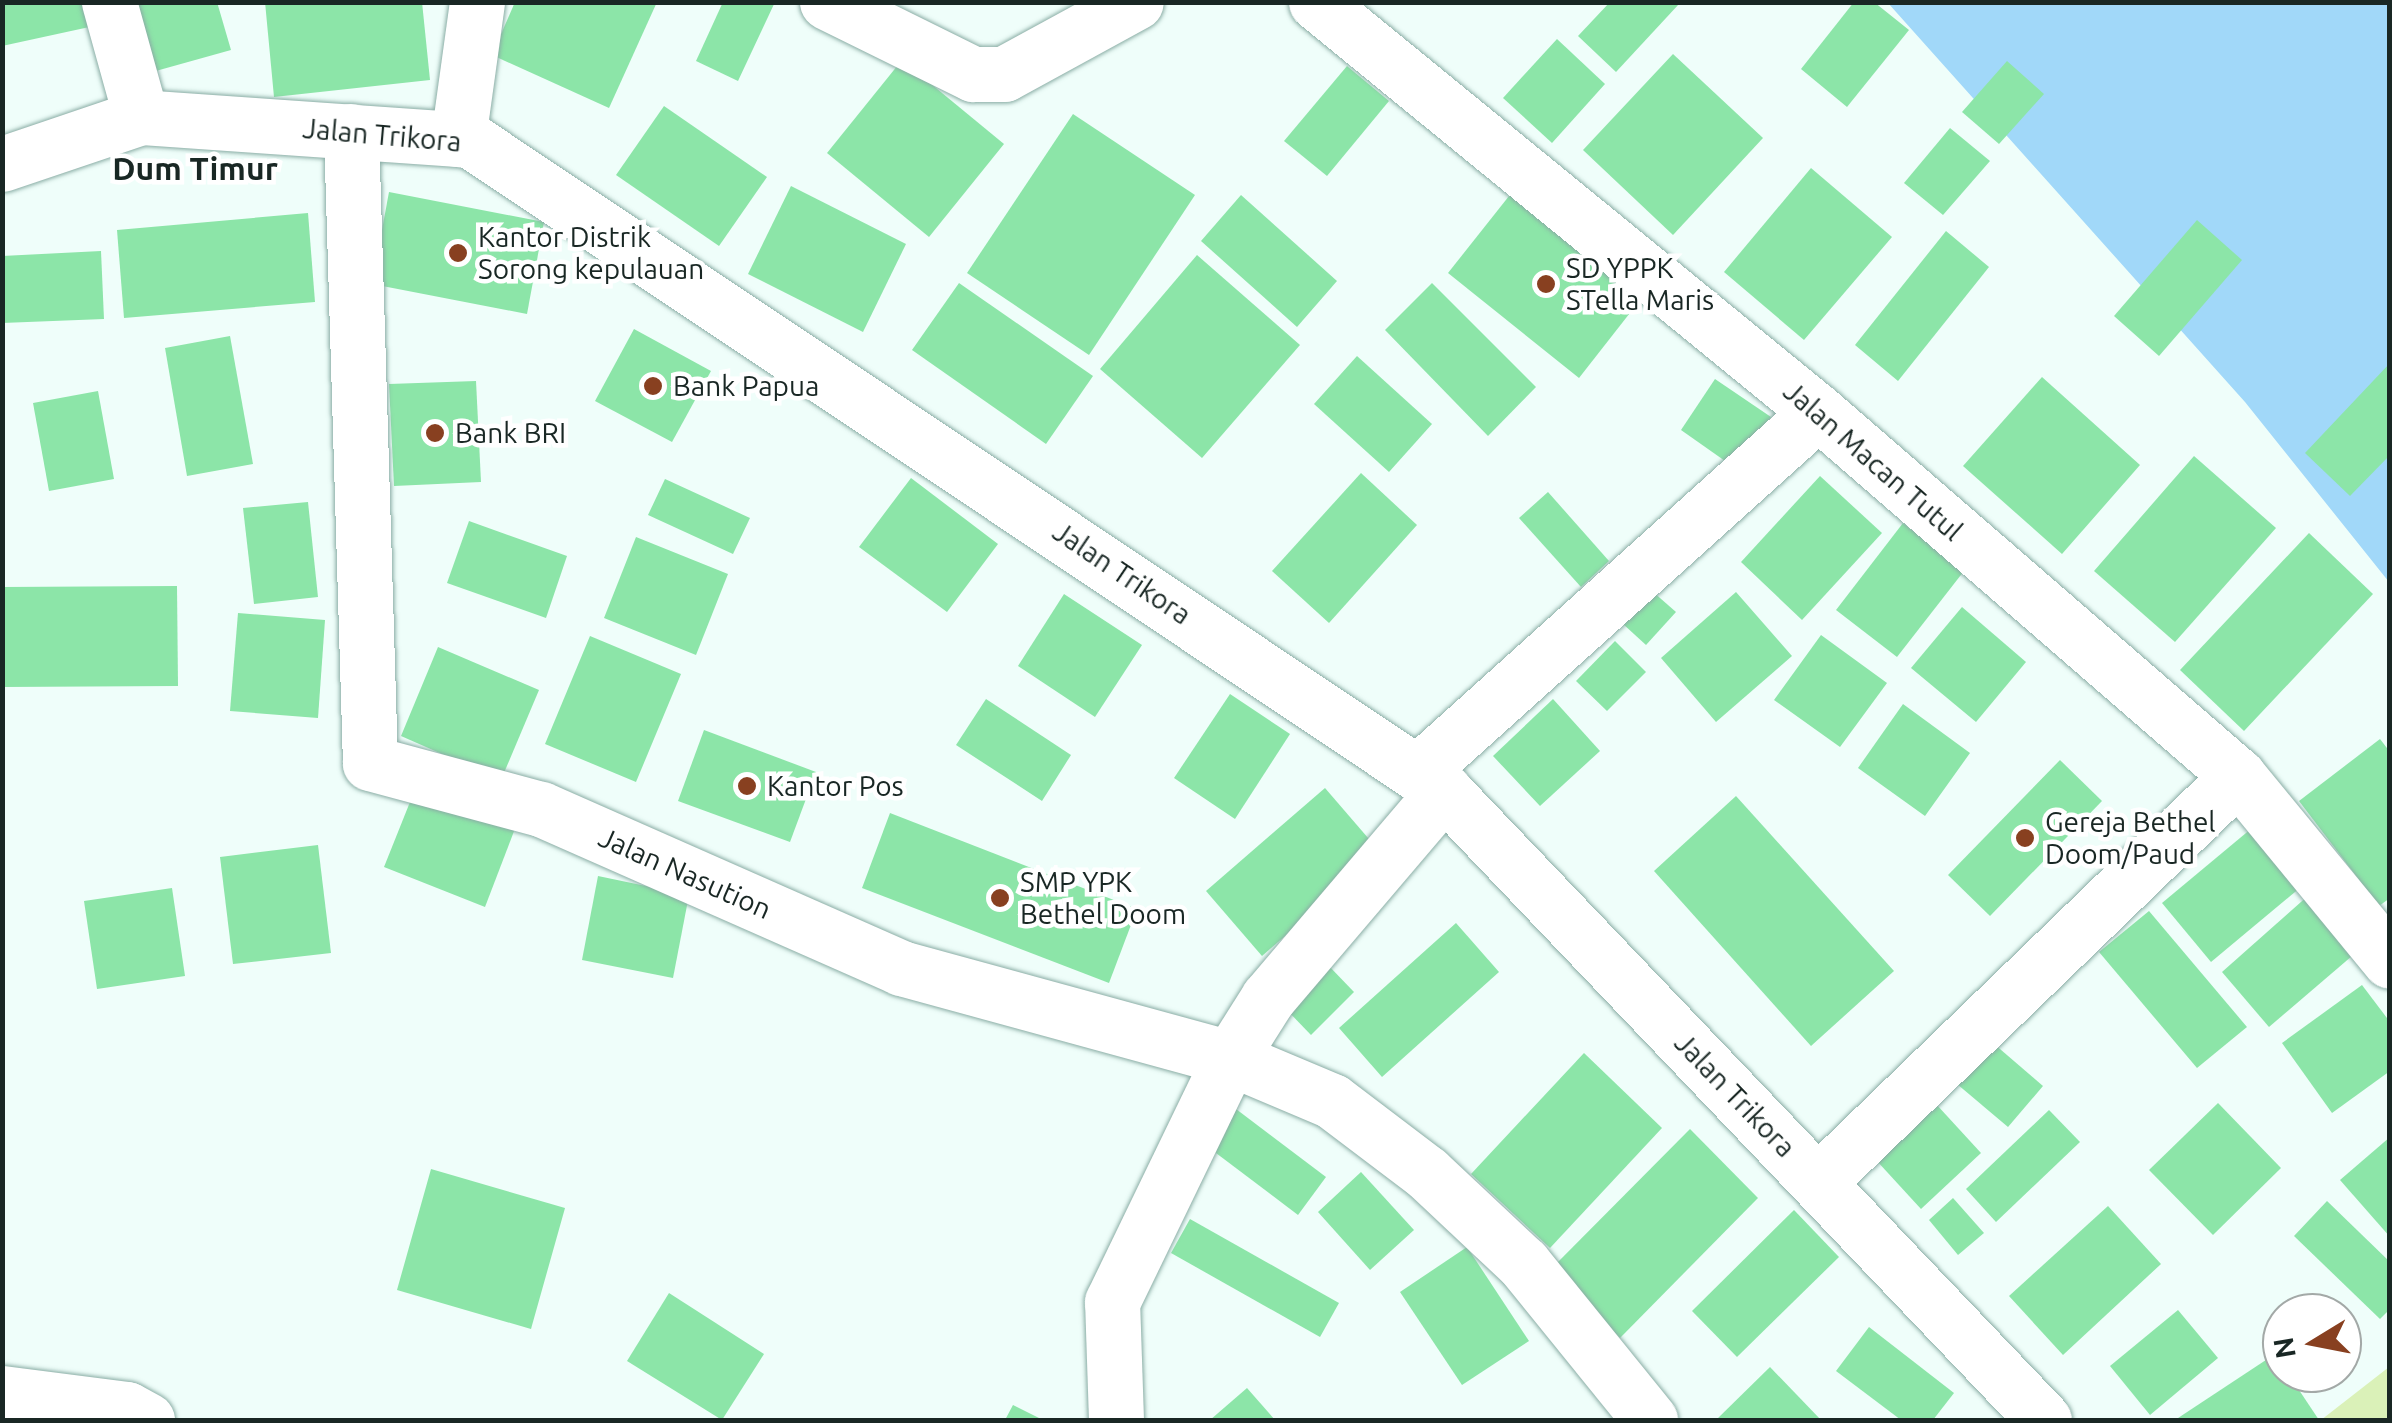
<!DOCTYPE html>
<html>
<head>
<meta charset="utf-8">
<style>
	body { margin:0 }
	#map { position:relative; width:2392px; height:1423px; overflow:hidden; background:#effefa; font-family:Ubuntu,sans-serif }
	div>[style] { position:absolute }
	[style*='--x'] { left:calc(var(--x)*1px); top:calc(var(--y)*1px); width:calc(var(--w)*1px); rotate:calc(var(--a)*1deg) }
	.green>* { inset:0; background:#daf1b8 }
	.water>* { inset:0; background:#a1d8f9 }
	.building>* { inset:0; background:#8ce5a8 }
	.roads { filter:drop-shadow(0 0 2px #8aada5) drop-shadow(0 0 2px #8aada5) }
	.minor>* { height:55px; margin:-27.5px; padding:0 27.5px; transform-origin:27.5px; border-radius:27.5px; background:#fff }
	.dots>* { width:28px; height:28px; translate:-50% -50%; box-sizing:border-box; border:5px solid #fff; border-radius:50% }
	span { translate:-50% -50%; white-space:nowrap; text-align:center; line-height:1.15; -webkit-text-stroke:9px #fff; paint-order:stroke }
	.street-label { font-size:28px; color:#192724 }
	.poi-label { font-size:28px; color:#192724 }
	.left { translate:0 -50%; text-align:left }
	.quarter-label { font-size:32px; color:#192724; font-weight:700 }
	.frame { position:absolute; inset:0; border:5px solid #192724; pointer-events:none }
	.north { position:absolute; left:2262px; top:1293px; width:100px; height:100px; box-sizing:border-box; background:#fff; border:2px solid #a3a9a7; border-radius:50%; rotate:260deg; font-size:28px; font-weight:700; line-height:40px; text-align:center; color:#192724 }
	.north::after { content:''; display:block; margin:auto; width:35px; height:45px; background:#884020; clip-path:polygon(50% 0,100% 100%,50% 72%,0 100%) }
</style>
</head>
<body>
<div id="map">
	<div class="green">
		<div style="clip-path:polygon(2389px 1367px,2389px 1420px,2321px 1420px)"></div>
	</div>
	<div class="water">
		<div style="clip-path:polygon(1888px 3px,2389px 3px,2389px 582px,2245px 402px)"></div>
	</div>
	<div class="building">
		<div style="clip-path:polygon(2px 2px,89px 2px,94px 26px,2px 46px)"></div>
		<div style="clip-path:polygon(125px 2px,217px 2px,231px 50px,145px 74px)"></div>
		<div style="clip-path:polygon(265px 2px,422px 2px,430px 80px,274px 97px)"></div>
		<div style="clip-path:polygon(515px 2px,657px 2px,609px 108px,492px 55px)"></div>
		<div style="clip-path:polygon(723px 2px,775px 2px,738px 81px,696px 61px)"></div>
		<div style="clip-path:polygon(1610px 2px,1677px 2px,1679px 4px,1616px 72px,1578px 36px)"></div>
		<div style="clip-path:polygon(1854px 2px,1874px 2px,1909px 30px,1847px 107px,1801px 69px)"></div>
		<div style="clip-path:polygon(1557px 39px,1605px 84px,1552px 143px,1503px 98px)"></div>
		<div style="clip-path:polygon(1673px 54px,1763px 138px,1673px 235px,1583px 150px)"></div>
		<div style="clip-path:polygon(902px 60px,1004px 144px,929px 237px,827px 153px)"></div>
		<div style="clip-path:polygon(2007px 61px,2044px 94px,1999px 144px,1962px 112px)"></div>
		<div style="clip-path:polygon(1347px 66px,1389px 101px,1327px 176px,1284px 141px)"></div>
		<div style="clip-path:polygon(664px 106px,767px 177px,719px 246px,616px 175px)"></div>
		<div style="clip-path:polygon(1073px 114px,1195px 195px,1089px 355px,967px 273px)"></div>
		<div style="clip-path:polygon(1950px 128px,1990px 161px,1943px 215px,1904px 183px)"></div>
		<div style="clip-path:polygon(1811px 168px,1892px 237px,1804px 340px,1724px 272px)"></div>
		<div style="clip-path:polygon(791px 186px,906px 244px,863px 332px,748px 274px)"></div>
		<div style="clip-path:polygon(1513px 191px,1644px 295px,1579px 378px,1448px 273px)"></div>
		<div style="clip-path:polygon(389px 192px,544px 222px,527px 314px,372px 284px)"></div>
		<div style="clip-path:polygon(1241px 195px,1337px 281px,1297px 327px,1201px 241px)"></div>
		<div style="clip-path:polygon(308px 213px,315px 302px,124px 318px,117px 230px)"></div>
		<div style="clip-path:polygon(2197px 220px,2242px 260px,2159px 356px,2114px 316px)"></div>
		<div style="clip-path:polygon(1946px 231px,1989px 267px,1898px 381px,1855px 345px)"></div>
		<div style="clip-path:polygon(101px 251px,104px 319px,2px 323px,2px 256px)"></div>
		<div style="clip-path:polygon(1197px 255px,1300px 345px,1202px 458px,1100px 369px)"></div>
		<div style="clip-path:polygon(959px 283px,1093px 376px,1046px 444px,912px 350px)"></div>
		<div style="clip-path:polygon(1432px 283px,1536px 387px,1488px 436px,1385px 330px)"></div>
		<div style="clip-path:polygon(634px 329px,711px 371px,672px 442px,595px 401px)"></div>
		<div style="clip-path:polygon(230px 336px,253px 464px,187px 476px,165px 348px)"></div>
		<div style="clip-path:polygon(1357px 356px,1432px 424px,1389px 472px,1314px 404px)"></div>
		<div style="clip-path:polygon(2390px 363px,2390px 455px,2350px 496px,2305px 453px)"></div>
		<div style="clip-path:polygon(2042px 377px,2140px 465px,2062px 554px,1963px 466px)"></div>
		<div style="clip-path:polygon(1715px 379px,1771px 417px,1735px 468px,1681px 430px)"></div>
		<div style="clip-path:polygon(476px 381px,481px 482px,394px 486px,389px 384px)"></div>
		<div style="clip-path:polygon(98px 391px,114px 479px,49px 491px,33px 403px)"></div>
		<div style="clip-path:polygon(2194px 456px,2276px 528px,2175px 642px,2094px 571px)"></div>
		<div style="clip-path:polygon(1361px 473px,1417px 525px,1329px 623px,1272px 571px)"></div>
		<div style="clip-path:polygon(1820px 476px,1882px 533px,1802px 620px,1741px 562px)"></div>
		<div style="clip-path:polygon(911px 478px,998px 544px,947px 612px,859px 547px)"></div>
		<div style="clip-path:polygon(665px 479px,750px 518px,733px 554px,648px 515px)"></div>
		<div style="clip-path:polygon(1548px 492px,1609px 561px,1581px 587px,1519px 518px)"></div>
		<div style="clip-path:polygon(308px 502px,318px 597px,254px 604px,243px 508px)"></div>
		<div style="clip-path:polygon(469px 521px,567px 556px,546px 618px,447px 583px)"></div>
		<div style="clip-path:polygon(1903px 523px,1964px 571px,1897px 657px,1836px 610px)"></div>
		<div style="clip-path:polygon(2309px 533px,2373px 594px,2244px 731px,2180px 670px)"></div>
		<div style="clip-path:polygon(636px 537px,728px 574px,696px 655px,604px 618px)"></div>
		<div style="clip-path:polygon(177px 586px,178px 686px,2px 687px,2px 587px)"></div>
		<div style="clip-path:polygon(1652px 591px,1676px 612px,1646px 645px,1623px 624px)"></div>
		<div style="clip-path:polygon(1736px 592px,1792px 656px,1716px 722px,1661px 658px)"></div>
		<div style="clip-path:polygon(1064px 594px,1142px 645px,1095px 717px,1018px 666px)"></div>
		<div style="clip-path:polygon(1962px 607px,2026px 662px,1976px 722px,1911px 668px)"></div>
		<div style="clip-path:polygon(238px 613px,325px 620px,318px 718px,230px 711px)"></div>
		<div style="clip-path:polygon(1821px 635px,1887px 683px,1840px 747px,1774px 700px)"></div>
		<div style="clip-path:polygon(590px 636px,681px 674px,636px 782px,545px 744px)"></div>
		<div style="clip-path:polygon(1615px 641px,1646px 672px,1607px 711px,1576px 681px)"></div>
		<div style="clip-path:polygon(438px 647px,539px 690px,501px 780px,401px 736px)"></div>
		<div style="clip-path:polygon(1230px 694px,1290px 734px,1235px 819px,1174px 778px)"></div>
		<div style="clip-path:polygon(986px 699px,1071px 755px,1042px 801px,956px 745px)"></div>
		<div style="clip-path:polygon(1553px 699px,1600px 751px,1540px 806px,1493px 756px)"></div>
		<div style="clip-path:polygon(1903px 704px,1970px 753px,1925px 816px,1858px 768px)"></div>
		<div style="clip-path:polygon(704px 730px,816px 772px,790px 842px,678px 801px)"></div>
		<div style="clip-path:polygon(2380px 739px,2390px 752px,2390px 898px,2379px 906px,2299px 801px)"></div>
		<div style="clip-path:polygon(2060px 760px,2102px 801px,1990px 916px,1948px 875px)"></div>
		<div style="clip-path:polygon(416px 787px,516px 826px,485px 907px,384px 867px)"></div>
		<div style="clip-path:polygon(1325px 788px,1381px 853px,1262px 956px,1206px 891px)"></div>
		<div style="clip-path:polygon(1736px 796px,1894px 971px,1811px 1046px,1654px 871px)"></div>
		<div style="clip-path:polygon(890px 813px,1137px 909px,1109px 983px,862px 888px)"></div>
		<div style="clip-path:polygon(2252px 828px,2301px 887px,2211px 962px,2162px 903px)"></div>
		<div style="clip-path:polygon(318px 845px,331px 953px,233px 964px,220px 857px)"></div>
		<div style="clip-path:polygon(598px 876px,689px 895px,673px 978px,582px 960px)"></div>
		<div style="clip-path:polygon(172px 888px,185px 976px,97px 989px,84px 901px)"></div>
		<div style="clip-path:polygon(2310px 894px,2359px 950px,2269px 1027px,2222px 972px)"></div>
		<div style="clip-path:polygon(2149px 911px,2247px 1027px,2197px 1068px,2099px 952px)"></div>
		<div style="clip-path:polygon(1456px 923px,1499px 972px,1382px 1077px,1339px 1028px)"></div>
		<div style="clip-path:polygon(1328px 965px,1354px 992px,1311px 1035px,1284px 1007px)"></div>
		<div style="clip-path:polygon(2362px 985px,2390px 1022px,2390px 1071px,2332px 1113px,2282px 1043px)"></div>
		<div style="clip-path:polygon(1993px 1043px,2043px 1086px,2008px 1127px,1957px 1084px)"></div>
		<div style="clip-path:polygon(1584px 1053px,1662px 1128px,1550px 1248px,1471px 1174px)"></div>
		<div style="clip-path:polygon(1925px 1092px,1981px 1153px,1921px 1209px,1865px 1148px)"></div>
		<div style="clip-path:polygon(2218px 1103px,2281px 1168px,2213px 1235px,2149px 1170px)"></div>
		<div style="clip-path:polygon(1236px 1109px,1326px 1177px,1298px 1215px,1208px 1147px)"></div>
		<div style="clip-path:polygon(2049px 1110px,2080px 1142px,1996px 1222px,1966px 1189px)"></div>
		<div style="clip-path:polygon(1690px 1129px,1758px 1198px,1620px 1338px,1551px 1269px)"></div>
		<div style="clip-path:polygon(2390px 1137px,2390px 1237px,2340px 1180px)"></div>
		<div style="clip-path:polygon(431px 1169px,565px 1208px,531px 1329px,397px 1290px)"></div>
		<div style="clip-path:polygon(1361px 1172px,1414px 1230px,1370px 1270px,1318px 1212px)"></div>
		<div style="clip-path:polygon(1953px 1198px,1984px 1233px,1958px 1255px,1929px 1220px)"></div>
		<div style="clip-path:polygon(2327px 1201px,2390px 1262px,2390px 1309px,2380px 1319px,2294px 1236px)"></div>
		<div style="clip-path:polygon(2108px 1206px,2161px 1264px,2063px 1355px,2009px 1296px)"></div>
		<div style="clip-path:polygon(1794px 1210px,1839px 1257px,1737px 1357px,1692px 1311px)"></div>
		<div style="clip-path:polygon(1190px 1219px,1339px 1303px,1320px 1337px,1171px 1253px)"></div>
		<div style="clip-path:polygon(1467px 1247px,1529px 1341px,1462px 1385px,1400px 1292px)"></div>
		<div style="clip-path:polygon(669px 1293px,764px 1354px,722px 1420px,627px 1361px)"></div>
		<div style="clip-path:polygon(2178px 1310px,2218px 1358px,2150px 1415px,2110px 1366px)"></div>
		<div style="clip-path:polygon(1869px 1327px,1954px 1393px,1933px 1420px,1901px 1420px,1836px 1371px)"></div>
		<div style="clip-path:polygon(2275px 1354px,2319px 1420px,2175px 1420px)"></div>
		<div style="clip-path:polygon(1770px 1367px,1821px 1420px,1716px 1420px)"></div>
		<div style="clip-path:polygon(1247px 1388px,1275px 1420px,1210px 1420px)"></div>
		<div style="clip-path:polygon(1013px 1405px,1043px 1420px,1005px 1420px)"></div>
	</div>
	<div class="roads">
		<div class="minor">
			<div style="--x:109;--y:2;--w:119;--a:74.5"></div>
			<div style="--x:827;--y:2;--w:163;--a:26.3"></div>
			<div style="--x:973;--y:74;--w:31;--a:0"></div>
			<div style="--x:1004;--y:74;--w:150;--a:-28.6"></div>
			<div style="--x:1316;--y:2;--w:648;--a:39.24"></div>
			<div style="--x:1818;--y:412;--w:556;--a:40.91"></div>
			<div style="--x:2238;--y:776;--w:239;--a:50.6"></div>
			<div style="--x:351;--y:131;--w:632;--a:88.28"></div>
			<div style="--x:370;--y:763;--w:177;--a:15.1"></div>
			<div style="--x:541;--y:809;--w:394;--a:23.8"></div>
			<div style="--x:901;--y:968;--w:341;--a:15.3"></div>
			<div style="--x:1230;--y:1058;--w:111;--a:22.9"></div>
			<div style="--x:1332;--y:1101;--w:119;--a:37.2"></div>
			<div style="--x:1427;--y:1173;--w:132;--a:43.2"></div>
			<div style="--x:1523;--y:1263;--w:202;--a:51"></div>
			<div style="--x:458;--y:139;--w:138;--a:-82.1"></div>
			<div style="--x:2;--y:164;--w:147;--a:-18.7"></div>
			<div style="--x:141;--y:117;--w:330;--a:4"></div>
			<div style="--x:470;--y:140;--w:1172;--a:33.76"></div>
			<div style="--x:1444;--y:791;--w:869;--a:46.35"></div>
			<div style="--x:1418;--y:772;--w:538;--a:-41.99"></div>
			<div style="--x:1818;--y:1182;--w:584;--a:-44.03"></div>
			<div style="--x:2;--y:1393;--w:126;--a:7.3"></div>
			<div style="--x:127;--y:1409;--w:23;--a:29"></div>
			<div style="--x:1116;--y:1420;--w:118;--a:-91.9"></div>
			<div style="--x:1112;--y:1302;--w:271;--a:-64.2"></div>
			<div style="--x:1230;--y:1058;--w:71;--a:-57.7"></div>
			<div style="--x:1268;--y:998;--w:272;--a:-49.6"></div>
		</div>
	</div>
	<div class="dots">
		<div style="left:458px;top:253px;background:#884020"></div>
		<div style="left:1546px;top:284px;background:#884020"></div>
		<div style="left:653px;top:386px;background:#884020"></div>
		<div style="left:435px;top:433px;background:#884020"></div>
		<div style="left:747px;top:786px;background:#884020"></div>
		<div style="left:2025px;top:838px;background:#884020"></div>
		<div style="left:1000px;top:898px;background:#884020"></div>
	</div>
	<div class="street-label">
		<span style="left:382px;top:135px;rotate:5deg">Jalan Trikora</span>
		<span style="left:1873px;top:461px;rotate:41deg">Jalan Macan Tutul</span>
		<span style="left:1122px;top:573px;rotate:34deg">Jalan Trikora</span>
		<span style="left:685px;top:873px;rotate:24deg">Jalan Nasution</span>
		<span style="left:1735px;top:1095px;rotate:46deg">Jalan Trikora</span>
	</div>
	<div class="poi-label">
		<span class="left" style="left:478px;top:253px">Kantor Distrik<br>Sorong kepulauan</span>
		<span class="left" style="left:1566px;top:284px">SD YPPK<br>STella Maris</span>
		<span class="left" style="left:673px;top:386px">Bank Papua</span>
		<span class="left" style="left:455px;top:433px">Bank BRI</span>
		<span class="left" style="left:767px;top:786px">Kantor Pos</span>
		<span class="left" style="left:2045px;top:838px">Gereja Bethel<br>Doom/Paud</span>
		<span class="left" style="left:1020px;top:898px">SMP YPK<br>Bethel Doom</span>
	</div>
	<div class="quarter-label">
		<span style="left:195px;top:168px">Dum Timur</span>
	</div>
	<div class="frame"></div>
	<div class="north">N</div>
</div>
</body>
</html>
